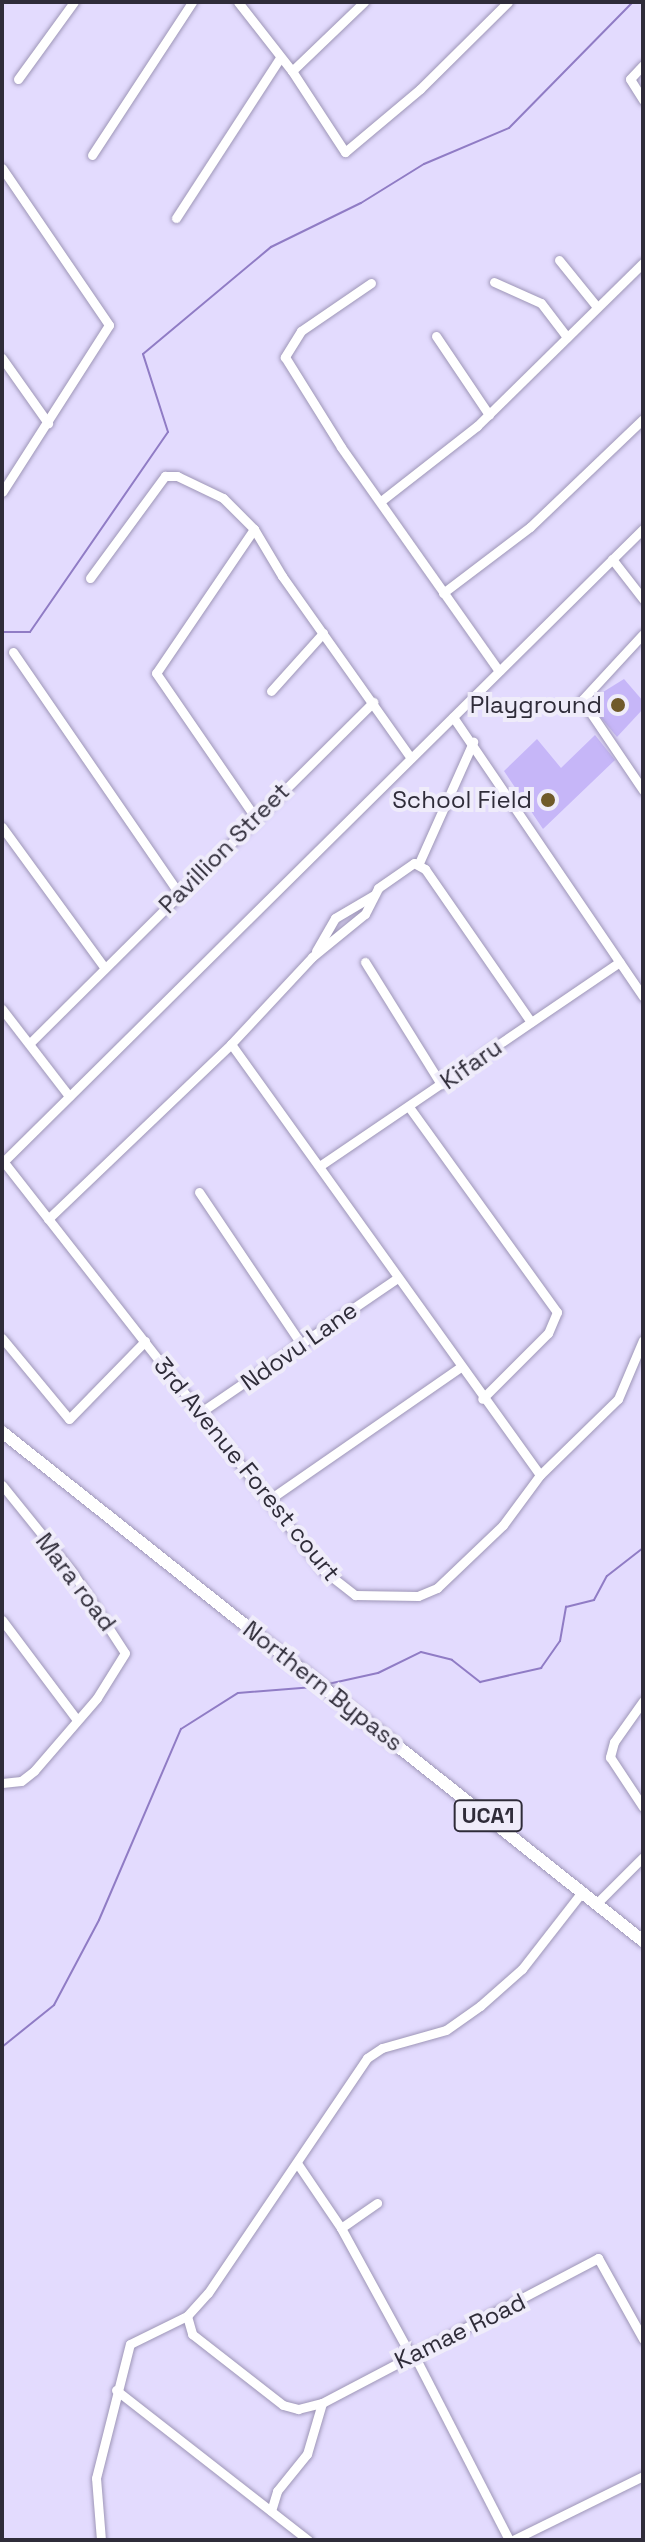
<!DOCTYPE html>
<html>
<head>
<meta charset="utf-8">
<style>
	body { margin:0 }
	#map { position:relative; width:645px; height:2542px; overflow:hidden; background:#e3dbfe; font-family:"Space Grotesk",sans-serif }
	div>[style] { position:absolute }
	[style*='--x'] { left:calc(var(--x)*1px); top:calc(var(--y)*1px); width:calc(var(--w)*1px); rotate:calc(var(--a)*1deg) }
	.green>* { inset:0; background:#c6b6f8 }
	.stream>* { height:2px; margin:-1px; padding:0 1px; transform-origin:1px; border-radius:1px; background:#907cc5 }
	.roads { filter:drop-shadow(0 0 2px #9e96b7) drop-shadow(0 0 2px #9e96b7) }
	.minor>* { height:9px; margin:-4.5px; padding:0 4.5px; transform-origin:4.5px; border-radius:4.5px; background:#fff }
	.major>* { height:12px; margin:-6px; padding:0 6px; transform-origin:6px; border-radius:6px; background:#fff }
	.dots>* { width:22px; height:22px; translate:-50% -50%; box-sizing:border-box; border:4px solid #efecfa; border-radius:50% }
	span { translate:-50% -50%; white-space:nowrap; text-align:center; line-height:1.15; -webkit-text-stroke:8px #efecfa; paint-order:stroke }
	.shield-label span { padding:2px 6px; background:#efecfa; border:2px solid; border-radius:6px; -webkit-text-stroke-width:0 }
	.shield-label { font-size:22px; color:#2f2c39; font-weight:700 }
	.poi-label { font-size:24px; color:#2f2c39 }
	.right { translate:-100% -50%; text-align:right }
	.street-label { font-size:24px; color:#2f2c39 }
	.frame { position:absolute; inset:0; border:4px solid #2f2c39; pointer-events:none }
</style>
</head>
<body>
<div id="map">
	<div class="green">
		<div style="clip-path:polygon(624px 679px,643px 701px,643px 709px,617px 737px,593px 708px,595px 697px)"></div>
		<div style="clip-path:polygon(595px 735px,615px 760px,543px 829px,504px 771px,537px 739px,561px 768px)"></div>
	</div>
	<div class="stream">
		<div style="--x:2;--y:632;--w:28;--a:0"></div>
		<div style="--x:30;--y:632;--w:243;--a:-55.4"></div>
		<div style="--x:168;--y:432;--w:82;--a:-107.8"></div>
		<div style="--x:143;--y:354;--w:167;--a:-39.9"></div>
		<div style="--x:271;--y:247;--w:100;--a:-26.1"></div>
		<div style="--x:361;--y:203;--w:74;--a:-31.8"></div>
		<div style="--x:424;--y:164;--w:92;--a:-23"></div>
		<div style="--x:509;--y:128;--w:177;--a:-45.5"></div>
		<div style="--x:328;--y:1684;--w:51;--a:-12.4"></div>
		<div style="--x:378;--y:1673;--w:48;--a:-26"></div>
		<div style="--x:421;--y:1652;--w:32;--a:14"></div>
		<div style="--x:452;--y:1660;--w:36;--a:38"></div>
		<div style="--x:480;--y:1682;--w:63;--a:-12.9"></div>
		<div style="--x:541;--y:1668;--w:33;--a:-55"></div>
		<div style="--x:560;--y:1641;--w:35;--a:-80"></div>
		<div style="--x:566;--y:1607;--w:29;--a:-14"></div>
		<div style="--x:594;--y:1600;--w:27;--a:-62"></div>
		<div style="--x:607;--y:1576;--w:46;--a:-37.9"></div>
		<div style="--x:2;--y:2047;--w:67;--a:-38.9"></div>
		<div style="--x:54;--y:2005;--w:96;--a:-62.1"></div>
		<div style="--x:99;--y:1920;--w:208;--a:-66.8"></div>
		<div style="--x:181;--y:1729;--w:67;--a:-32.3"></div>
		<div style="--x:238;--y:1693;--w:76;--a:-4.5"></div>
	</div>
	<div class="roads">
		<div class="minor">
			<div style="--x:238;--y:2;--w:88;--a:52"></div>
			<div style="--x:292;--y:71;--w:100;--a:-43.8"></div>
			<div style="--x:643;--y:65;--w:19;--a:133"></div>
			<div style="--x:630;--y:79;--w:25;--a:58"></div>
			<div style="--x:292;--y:71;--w:97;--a:56.8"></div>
			<div style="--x:345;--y:152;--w:98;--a:-40"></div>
			<div style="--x:420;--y:89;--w:124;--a:-44.7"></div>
			<div style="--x:18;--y:79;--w:95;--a:-54"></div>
			<div style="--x:92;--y:155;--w:183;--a:-56.8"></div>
			<div style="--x:2;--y:168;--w:190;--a:55.7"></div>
			<div style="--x:109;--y:325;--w:198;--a:122.6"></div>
			<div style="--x:176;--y:218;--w:191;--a:-57"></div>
			<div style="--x:559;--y:260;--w:60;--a:51"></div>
			<div style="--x:494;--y:282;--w:51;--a:24.1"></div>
			<div style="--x:541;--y:303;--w:43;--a:52.6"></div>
			<div style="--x:371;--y:283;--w:85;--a:145.6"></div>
			<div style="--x:301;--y:331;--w:31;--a:122"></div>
			<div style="--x:285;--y:357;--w:106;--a:58.1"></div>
			<div style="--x:341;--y:447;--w:274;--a:54.8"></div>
			<div style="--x:436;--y:336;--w:95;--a:56.1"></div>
			<div style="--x:2;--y:358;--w:80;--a:54.7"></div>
			<div style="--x:381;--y:501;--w:122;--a:-38"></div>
			<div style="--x:477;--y:426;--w:233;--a:-44.5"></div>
			<div style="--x:254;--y:529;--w:174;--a:124.2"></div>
			<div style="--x:156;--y:673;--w:175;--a:55.5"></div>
			<div style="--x:612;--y:559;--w:51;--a:52.2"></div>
			<div style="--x:90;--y:578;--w:127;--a:-53.7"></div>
			<div style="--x:165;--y:476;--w:12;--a:0"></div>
			<div style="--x:177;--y:476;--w:51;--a:25.6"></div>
			<div style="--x:223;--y:498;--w:44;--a:45"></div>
			<div style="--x:254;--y:529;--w:55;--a:59.2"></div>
			<div style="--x:282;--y:576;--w:223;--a:54.7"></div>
			<div style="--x:443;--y:593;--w:109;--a:-37.2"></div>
			<div style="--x:530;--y:527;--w:156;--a:-43.7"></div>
			<div style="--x:643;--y:634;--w:90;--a:132.7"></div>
			<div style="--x:582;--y:700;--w:109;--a:55.9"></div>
			<div style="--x:13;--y:652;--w:291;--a:55.5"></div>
			<div style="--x:271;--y:691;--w:78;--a:-48.1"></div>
			<div style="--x:453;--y:717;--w:338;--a:55.8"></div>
			<div style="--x:2;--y:827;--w:173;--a:53.9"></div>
			<div style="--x:419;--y:863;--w:133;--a:-65.9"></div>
			<div style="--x:316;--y:951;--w:38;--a:-60"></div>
			<div style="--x:335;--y:918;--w:45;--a:-30.5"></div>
			<div style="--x:365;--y:962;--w:144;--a:58.1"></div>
			<div style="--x:2;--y:1009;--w:110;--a:52.4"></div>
			<div style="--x:30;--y:1043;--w:484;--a:-44.8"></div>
			<div style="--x:231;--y:1044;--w:530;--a:54.36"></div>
			<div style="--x:409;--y:1107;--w:253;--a:54.2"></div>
			<div style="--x:557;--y:1312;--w:23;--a:113"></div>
			<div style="--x:548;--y:1333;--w:93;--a:135"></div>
			<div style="--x:3;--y:1161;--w:519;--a:51.96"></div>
			<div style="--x:323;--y:1570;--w:41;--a:38"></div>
			<div style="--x:355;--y:1595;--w:63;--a:0.9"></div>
			<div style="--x:418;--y:1596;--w:21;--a:-23"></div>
			<div style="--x:437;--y:1588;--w:91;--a:-43.7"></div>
			<div style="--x:503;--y:1525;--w:62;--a:-53.5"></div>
			<div style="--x:540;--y:1475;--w:109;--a:-44.3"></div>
			<div style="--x:618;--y:1399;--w:64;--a:-67"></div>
			<div style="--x:2;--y:1163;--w:902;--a:-44.69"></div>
			<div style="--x:321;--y:1165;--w:361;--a:-34.2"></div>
			<div style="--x:199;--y:1192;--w:184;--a:56.1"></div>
			<div style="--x:48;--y:1219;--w:253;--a:-43.7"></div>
			<div style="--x:231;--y:1044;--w:119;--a:-47"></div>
			<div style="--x:312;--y:957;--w:68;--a:-39.1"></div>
			<div style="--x:365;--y:914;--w:29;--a:-63"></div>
			<div style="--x:378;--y:888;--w:44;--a:-34.8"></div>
			<div style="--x:414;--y:863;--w:13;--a:29"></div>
			<div style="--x:425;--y:869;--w:186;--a:55.3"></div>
			<div style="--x:2;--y:1338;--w:105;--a:50.4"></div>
			<div style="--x:69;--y:1419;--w:109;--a:-45.7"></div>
			<div style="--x:201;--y:1412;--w:236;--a:-34.3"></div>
			<div style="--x:2;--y:1485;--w:113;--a:51.1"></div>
			<div style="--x:73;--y:1573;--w:95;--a:57"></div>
			<div style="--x:125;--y:1653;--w:53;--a:121.9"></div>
			<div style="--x:97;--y:1698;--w:96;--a:130.8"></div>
			<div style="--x:34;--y:1771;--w:16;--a:142"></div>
			<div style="--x:21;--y:1781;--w:19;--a:174"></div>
			<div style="--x:270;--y:1499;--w:230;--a:-34.7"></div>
			<div style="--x:2;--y:1620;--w:125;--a:53.1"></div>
			<div style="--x:643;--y:1701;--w:50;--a:125.3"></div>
			<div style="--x:614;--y:1742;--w:16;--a:105"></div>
			<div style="--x:610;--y:1757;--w:60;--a:56.6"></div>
			<div style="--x:596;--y:1904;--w:66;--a:-45"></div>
			<div style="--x:297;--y:2163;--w:78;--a:55.9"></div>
			<div style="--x:341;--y:2228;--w:144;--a:61.3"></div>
			<div style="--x:341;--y:2228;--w:44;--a:-34.8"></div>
			<div style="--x:187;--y:2316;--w:19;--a:74"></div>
			<div style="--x:192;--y:2334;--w:115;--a:38"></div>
			<div style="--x:283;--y:2405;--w:16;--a:15"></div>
			<div style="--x:298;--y:2409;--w:25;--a:-14"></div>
			<div style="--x:322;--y:2403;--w:312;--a:-27.7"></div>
			<div style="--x:598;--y:2258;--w:93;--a:60.9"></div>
			<div style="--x:413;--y:2353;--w:210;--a:62.8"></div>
			<div style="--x:116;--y:2390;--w:244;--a:38"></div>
			<div style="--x:271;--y:2511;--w:21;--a:-73"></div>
			<div style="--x:277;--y:2491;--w:48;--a:-51"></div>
			<div style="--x:307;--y:2454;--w:53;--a:-73.6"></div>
			<div style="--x:101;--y:2540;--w:62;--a:-94.6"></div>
			<div style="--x:96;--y:2478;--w:138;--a:-75.8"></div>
			<div style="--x:130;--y:2344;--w:64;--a:-26.2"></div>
			<div style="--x:187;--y:2316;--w:31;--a:-48"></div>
			<div style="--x:208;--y:2293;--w:284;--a:-55.9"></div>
			<div style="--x:367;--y:2058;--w:18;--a:-34"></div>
			<div style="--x:382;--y:2048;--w:66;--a:-15.7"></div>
			<div style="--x:446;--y:2030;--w:42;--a:-35.2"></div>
			<div style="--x:480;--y:2006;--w:56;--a:-41.4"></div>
			<div style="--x:522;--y:1969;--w:98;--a:-52.1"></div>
			<div style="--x:513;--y:2540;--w:145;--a:-26.2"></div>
		</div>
		<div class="major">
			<div style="--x:2;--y:1432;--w:819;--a:38.45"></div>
		</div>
	</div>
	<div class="dots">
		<div style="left:618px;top:705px;background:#705a2a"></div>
		<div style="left:548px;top:800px;background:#705a2a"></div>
	</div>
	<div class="shield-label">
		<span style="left:488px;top:1816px">UCA1</span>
	</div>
	<div class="poi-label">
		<span class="right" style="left:602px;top:705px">Playground</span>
		<span class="right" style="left:532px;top:800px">School Field</span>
	</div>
	<div class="street-label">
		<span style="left:224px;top:848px;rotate:-45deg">Pavillion Street</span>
		<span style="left:471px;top:1064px;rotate:-35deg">Kifaru</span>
		<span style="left:299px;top:1346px;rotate:-35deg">Ndovu Lane</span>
		<span style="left:247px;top:1469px;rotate:51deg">3rd Avenue Forest court</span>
		<span style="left:76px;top:1582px;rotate:53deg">Mara road</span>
		<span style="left:323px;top:1686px;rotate:38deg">Northern Bypass</span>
		<span style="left:460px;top:2331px;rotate:-26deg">Kamae Road</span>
	</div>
	<div class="frame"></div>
</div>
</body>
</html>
